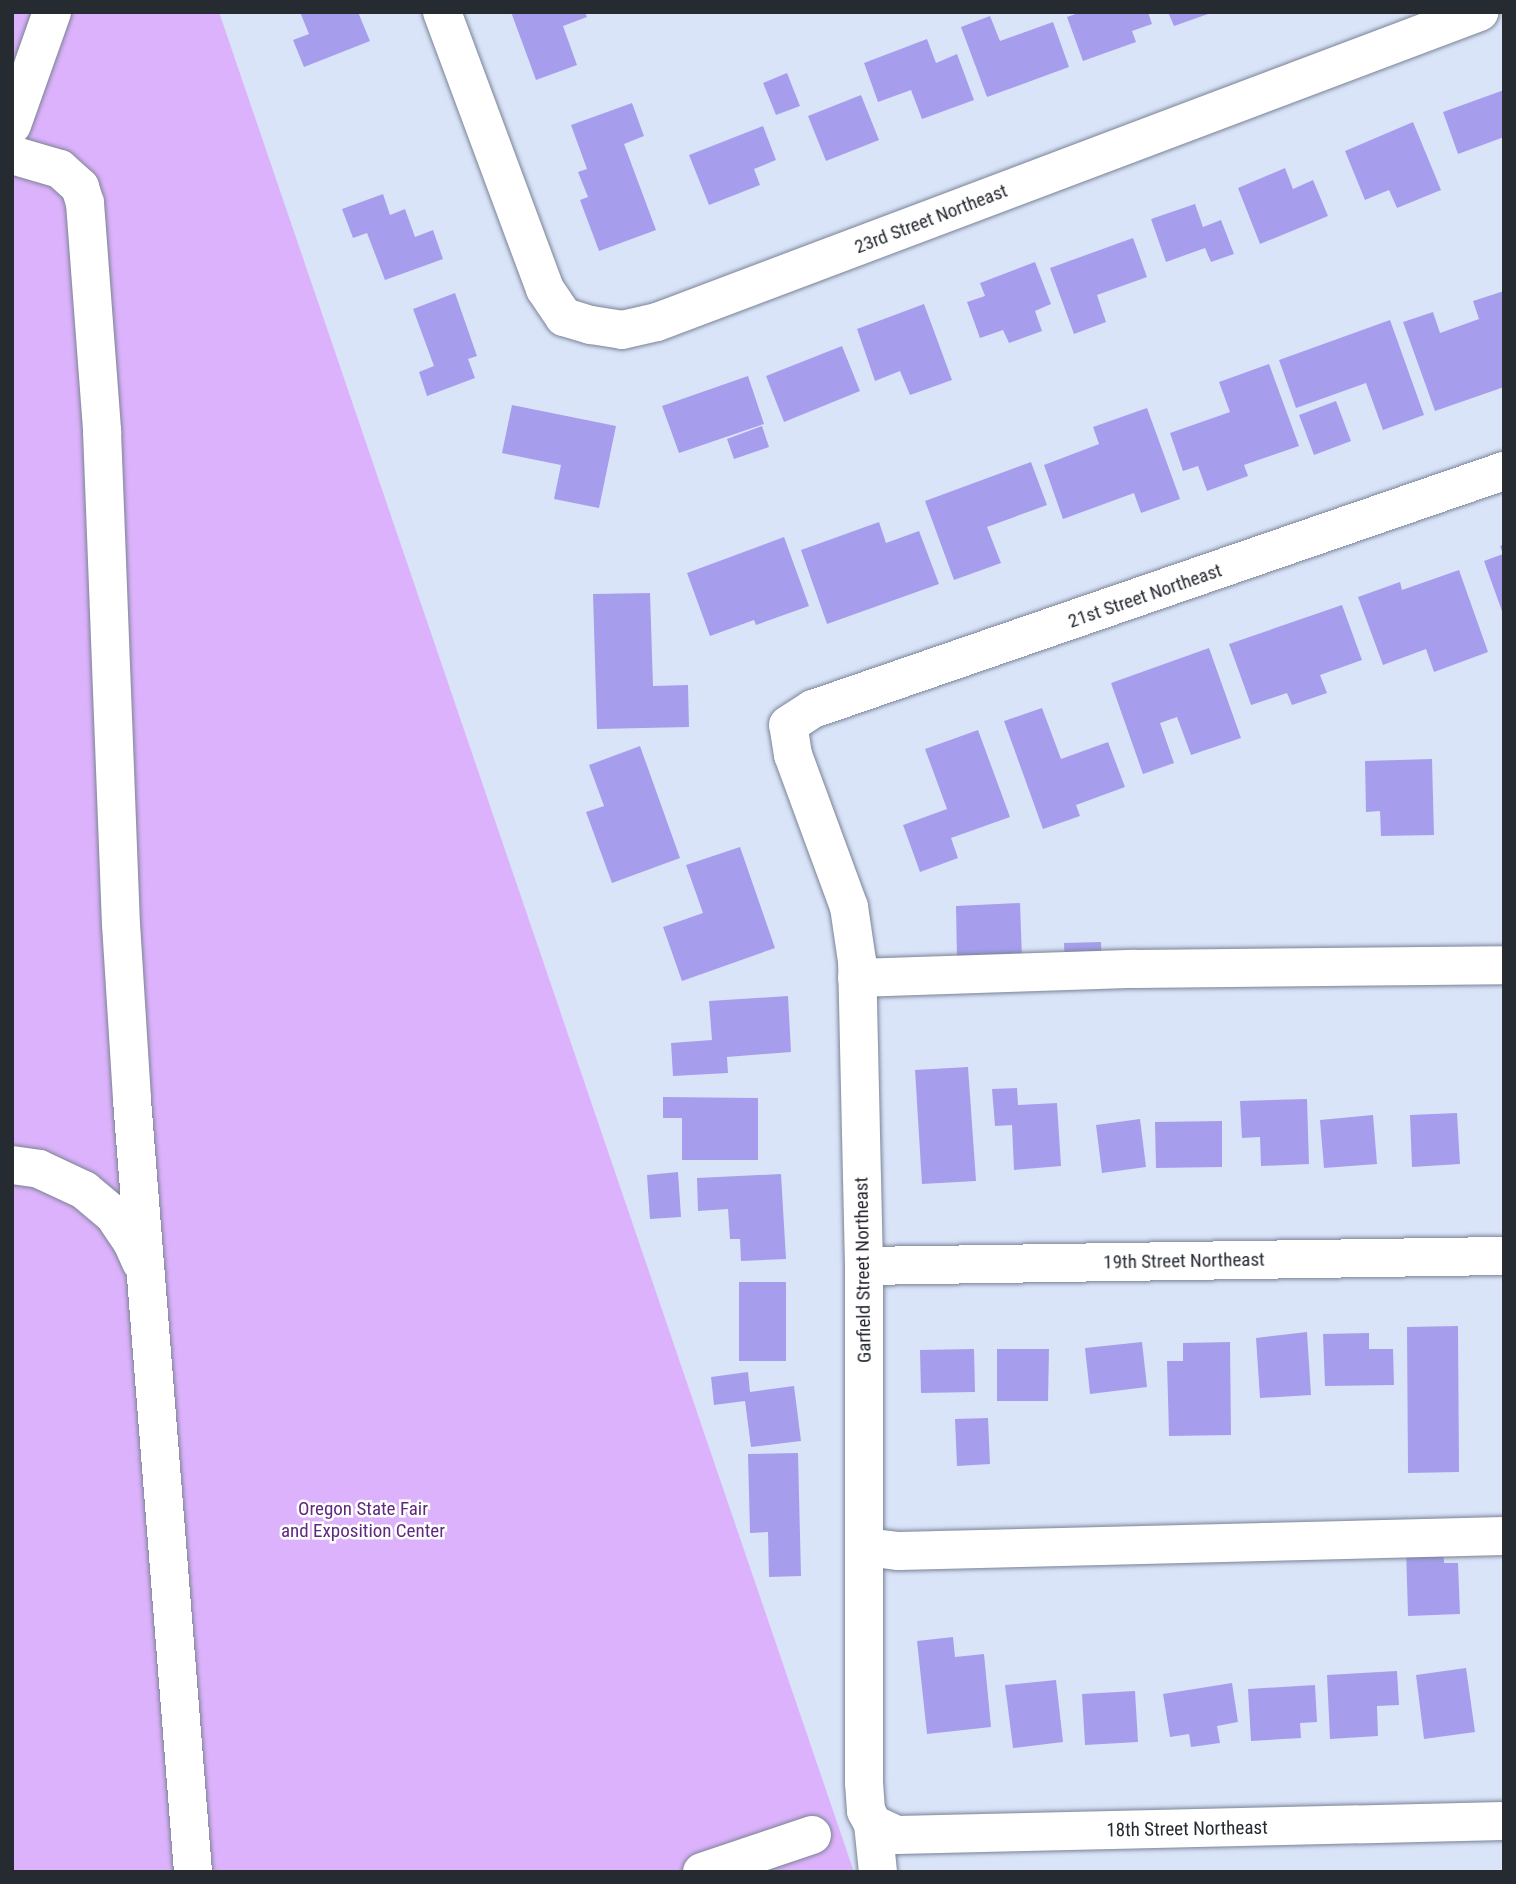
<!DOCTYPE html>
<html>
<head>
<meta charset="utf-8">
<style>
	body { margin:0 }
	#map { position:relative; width:1516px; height:1884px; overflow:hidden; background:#dae4f9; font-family:"Roboto Condensed",sans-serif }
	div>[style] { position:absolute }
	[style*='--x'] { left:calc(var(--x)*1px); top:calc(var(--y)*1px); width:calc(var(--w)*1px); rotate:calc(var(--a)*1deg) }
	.green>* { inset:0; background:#ddb2fc }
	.building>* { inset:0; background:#a69eed }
	.roads { filter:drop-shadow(0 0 2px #7a8396) drop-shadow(0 0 2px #7a8396) }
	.minor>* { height:38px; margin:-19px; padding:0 19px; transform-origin:19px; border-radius:19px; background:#fff }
	.major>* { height:38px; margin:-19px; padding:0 19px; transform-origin:19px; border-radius:19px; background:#fff }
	span { translate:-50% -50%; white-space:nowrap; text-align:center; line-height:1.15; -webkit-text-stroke:5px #fff; paint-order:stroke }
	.street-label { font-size:19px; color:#262a31 }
	.park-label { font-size:19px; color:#5f297e }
	.frame { position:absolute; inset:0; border:14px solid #262a31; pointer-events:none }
</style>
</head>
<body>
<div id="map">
	<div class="green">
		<div style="clip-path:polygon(12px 12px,219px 12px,854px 1872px,12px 1872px)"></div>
	</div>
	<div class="building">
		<div style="clip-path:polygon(300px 12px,358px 12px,370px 41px,304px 67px,293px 40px,309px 34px)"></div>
		<div style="clip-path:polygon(511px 12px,585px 12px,587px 17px,563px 26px,577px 65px,536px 80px)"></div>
		<div style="clip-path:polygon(1081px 12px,1148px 12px,1152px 24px,1132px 31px,1136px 42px,1083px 61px,1067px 17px)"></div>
		<div style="clip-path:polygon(1168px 12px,1211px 12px,1211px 13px,1174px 26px)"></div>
		<div style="clip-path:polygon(990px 16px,1000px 41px,1053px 22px,1069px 67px,987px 97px,961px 27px)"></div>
		<div style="clip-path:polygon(927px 39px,936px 63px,957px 54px,974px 100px,922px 119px,911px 90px,878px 102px,864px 63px)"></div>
		<div style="clip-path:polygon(787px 73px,800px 106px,776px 115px,763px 83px)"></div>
		<div style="clip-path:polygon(1504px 90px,1504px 137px,1458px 154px,1443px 112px)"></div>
		<div style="clip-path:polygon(861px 95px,879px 140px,826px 161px,808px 116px)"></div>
		<div style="clip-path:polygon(632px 103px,644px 136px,624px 144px,656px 230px,599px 251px,580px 200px,588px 197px,578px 172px,587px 169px,571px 125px)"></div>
		<div style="clip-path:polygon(1413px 122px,1441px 190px,1397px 208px,1389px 190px,1365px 200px,1345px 151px)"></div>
		<div style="clip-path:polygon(763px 126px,776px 160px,754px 169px,760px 185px,709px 205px,689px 155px)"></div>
		<div style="clip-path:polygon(1285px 168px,1293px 189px,1313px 180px,1328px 216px,1260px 244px,1238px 188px)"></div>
		<div style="clip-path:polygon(383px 194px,390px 215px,405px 209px,415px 237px,433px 230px,443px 259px,385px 280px,367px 233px,353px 238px,342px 209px)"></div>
		<div style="clip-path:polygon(1195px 204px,1203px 227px,1221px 220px,1234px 254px,1211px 262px,1205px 248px,1166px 262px,1151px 219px)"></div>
		<div style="clip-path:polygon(1133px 238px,1147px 277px,1097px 295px,1106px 322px,1074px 334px,1050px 268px)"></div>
		<div style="clip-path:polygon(1035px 262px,1051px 304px,1035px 311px,1042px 331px,1009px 343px,1003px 330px,980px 338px,967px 302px,985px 296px,980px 283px)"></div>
		<div style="clip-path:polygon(1504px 291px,1504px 387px,1435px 411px,1403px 322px,1433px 312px,1440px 333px,1479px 319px,1473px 301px)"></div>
		<div style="clip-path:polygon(455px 293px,477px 356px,468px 359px,475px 378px,427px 396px,419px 372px,434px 366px,413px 309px)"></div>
		<div style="clip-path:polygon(924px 304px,952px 380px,910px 395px,900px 371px,875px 381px,857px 329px)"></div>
		<div style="clip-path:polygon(1390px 320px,1424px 415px,1383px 430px,1366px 383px,1296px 408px,1279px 360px)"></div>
		<div style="clip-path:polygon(842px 346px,860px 391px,784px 422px,766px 376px)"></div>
		<div style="clip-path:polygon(1269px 364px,1299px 446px,1244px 465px,1248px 476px,1207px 491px,1198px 466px,1183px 471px,1170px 433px,1230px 412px,1219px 382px)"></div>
		<div style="clip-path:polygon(748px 376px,764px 424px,679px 453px,662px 406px)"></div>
		<div style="clip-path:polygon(1336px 401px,1351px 441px,1314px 455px,1299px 415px)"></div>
		<div style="clip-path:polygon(512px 405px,616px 426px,599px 508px,554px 499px,561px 465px,502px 453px)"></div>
		<div style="clip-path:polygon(1147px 408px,1180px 499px,1141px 513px,1134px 493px,1063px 519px,1044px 465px,1099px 444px,1093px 427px)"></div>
		<div style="clip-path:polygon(762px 426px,769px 447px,734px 459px,727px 439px)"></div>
		<div style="clip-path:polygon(1031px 462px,1047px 505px,987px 527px,1001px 563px,954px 580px,925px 501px)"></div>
		<div style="clip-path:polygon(879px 522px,886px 543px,919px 531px,939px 584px,827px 624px,801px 550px)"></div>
		<div style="clip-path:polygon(784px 537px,809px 606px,756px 625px,754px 620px,710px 636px,687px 573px)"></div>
		<div style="clip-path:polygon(1504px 544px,1504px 614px,1503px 614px,1484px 561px,1503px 554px,1500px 546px)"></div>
		<div style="clip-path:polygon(1459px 570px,1488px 652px,1434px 672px,1426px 649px,1383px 665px,1358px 597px,1400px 582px,1402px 590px)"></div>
		<div style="clip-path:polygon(650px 593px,653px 686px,688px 685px,689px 727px,597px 729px,593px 594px)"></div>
		<div style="clip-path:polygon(1342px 605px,1362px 660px,1320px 675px,1327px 693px,1292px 705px,1287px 693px,1251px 705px,1229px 644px)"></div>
		<div style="clip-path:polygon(1209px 648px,1241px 738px,1191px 755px,1177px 717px,1160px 723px,1174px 763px,1143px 774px,1111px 683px)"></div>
		<div style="clip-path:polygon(1042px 708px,1061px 759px,1108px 742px,1125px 787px,1076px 805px,1080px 816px,1043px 829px,1004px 721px)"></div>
		<div style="clip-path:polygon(978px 730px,1010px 817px,951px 838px,958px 858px,920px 872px,903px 825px,947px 809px,925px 749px)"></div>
		<div style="clip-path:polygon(640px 746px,680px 858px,612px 883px,586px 812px,604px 806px,589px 765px)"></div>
		<div style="clip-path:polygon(1432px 759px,1434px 835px,1381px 836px,1380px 811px,1366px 812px,1365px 761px)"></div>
		<div style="clip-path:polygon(740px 847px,775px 948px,682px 981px,663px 927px,703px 913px,686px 865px)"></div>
		<div style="clip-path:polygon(1020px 903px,1022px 959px,957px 960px,956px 906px)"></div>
		<div style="clip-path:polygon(1101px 942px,1102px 967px,1065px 968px,1064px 943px)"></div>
		<div style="clip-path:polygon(788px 996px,791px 1052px,727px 1057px,728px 1073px,673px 1076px,671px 1043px,712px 1040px,709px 1001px)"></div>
		<div style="clip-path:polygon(968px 1067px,976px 1181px,922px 1184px,915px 1070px)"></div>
		<div style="clip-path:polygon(1017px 1088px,1018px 1105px,1057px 1103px,1061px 1166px,1014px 1170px,1012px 1125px,995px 1126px,992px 1089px)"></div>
		<div style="clip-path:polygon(663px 1097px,758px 1098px,758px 1160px,682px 1160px,682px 1118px,663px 1118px)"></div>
		<div style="clip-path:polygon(1307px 1099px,1309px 1164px,1261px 1166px,1260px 1137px,1242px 1138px,1240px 1101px)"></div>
		<div style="clip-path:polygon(1457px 1113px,1460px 1164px,1412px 1167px,1410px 1115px)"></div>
		<div style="clip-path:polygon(1373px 1115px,1377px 1164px,1324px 1168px,1320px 1120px)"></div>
		<div style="clip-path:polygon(1140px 1119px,1146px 1167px,1102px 1173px,1096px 1125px)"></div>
		<div style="clip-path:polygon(1222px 1121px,1222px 1167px,1156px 1168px,1155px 1122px)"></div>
		<div style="clip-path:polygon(678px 1172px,681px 1217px,650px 1219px,647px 1175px)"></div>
		<div style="clip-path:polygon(781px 1174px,786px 1259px,741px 1261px,740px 1239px,730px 1239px,728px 1209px,698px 1211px,697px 1178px)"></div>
		<div style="clip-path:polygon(739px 1282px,786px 1282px,786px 1361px,739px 1361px)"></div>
		<div style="clip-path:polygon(1458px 1326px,1459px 1472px,1408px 1473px,1407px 1327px)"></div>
		<div style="clip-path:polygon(1307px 1332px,1311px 1395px,1260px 1398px,1256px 1338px)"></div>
		<div style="clip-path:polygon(1369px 1333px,1369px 1349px,1393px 1349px,1394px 1385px,1325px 1386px,1323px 1334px)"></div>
		<div style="clip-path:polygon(1142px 1342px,1147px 1387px,1090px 1394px,1085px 1348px)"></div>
		<div style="clip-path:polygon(1230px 1342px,1231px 1435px,1169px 1436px,1167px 1361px,1183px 1361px,1183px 1343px)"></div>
		<div style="clip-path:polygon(974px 1349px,975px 1392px,921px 1393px,920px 1350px)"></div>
		<div style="clip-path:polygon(997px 1349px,1049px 1349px,1048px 1401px,997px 1401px)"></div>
		<div style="clip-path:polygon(748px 1372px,750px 1392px,794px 1386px,801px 1441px,751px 1447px,745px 1401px,714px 1405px,711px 1377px)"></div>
		<div style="clip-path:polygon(988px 1418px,990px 1464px,957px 1466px,955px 1419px)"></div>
		<div style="clip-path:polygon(798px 1453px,801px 1576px,769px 1577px,768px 1532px,750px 1533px,748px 1454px)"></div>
		<div style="clip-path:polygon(1443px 1547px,1444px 1563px,1458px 1563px,1460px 1614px,1408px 1616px,1406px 1548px)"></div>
		<div style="clip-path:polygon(953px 1637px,955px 1657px,984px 1654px,991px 1727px,927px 1734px,917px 1641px)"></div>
		<div style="clip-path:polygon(1466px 1668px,1475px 1732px,1424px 1739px,1416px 1675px)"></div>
		<div style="clip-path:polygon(1397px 1671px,1399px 1705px,1377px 1706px,1378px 1736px,1330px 1739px,1327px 1675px)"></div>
		<div style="clip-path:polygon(1056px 1680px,1063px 1742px,1013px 1748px,1005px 1685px)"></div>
		<div style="clip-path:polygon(1232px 1683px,1238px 1722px,1217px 1726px,1220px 1743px,1191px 1747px,1189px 1734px,1170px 1737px,1163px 1694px)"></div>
		<div style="clip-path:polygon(1315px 1685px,1317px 1722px,1300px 1723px,1301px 1738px,1251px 1741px,1248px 1689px)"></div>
		<div style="clip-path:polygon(1135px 1691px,1138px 1742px,1085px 1745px,1082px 1694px)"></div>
	</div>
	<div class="roads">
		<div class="minor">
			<div style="--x:442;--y:12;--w:296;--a:69.6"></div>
			<div style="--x:545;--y:289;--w:34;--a:56"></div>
			<div style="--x:564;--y:317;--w:28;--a:17"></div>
			<div style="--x:591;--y:325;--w:31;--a:9"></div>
			<div style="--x:622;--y:330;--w:36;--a:-13"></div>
			<div style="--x:657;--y:322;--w:879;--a:-20.66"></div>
			<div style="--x:12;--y:155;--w:50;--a:16.3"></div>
			<div style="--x:60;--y:169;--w:27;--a:42"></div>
			<div style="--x:80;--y:187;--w:17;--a:73"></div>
			<div style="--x:85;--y:203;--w:229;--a:85.7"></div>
			<div style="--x:102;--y:431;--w:493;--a:87.8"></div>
			<div style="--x:121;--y:924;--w:176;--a:86.4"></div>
			<div style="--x:132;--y:1100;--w:774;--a:85.48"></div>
			<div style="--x:857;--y:978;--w:278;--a:-1.9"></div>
			<div style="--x:1135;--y:969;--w:369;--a:-0.6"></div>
			<div style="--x:12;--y:1165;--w:27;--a:8"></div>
			<div style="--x:39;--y:1169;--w:50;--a:25"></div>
			<div style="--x:84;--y:1190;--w:38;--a:40"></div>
			<div style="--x:113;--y:1214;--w:34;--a:56"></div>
			<div style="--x:132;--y:1242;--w:22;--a:66"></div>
			<div style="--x:864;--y:1266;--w:640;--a:-0.9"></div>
			<div style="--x:866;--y:1547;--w:33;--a:7"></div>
			<div style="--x:899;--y:1551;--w:605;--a:-1.42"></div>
			<div style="--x:873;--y:1824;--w:26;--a:25"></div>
			<div style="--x:897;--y:1835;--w:607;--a:-1.32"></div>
			<div style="--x:702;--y:1872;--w:116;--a:-18.6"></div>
			<div style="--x:878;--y:1872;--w:48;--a:-95.9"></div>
			<div style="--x:873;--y:1824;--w:15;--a:-118"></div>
			<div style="--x:866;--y:1811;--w:28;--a:-94"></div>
			<div style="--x:864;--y:1783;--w:517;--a:-90"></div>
			<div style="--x:864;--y:1266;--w:305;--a:-91.3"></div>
			<div style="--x:857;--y:961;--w:55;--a:-98.4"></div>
			<div style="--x:849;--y:907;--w:162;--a:-110.2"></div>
			<div style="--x:793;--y:755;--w:30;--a:-99"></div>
			<div style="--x:788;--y:725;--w:30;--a:-33"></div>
			<div style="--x:813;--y:709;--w:731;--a:-19.01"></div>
		</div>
		<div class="major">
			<div style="--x:12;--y:125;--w:120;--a:-70.5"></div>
		</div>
	</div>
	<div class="street-label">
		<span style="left:931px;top:219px;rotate:-21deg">23rd Street Northeast</span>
		<span style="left:1145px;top:596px;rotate:-19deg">21st Street Northeast</span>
		<span style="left:1184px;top:1261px;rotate:-1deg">19th Street Northeast</span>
		<span style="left:863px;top:1270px;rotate:-91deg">Garfield Street Northeast</span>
		<span style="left:1187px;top:1829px;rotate:-1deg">18th Street Northeast</span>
	</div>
	<div class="park-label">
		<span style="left:363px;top:1520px">Oregon State Fair<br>and Exposition Center</span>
	</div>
	<div class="frame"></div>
</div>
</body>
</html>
